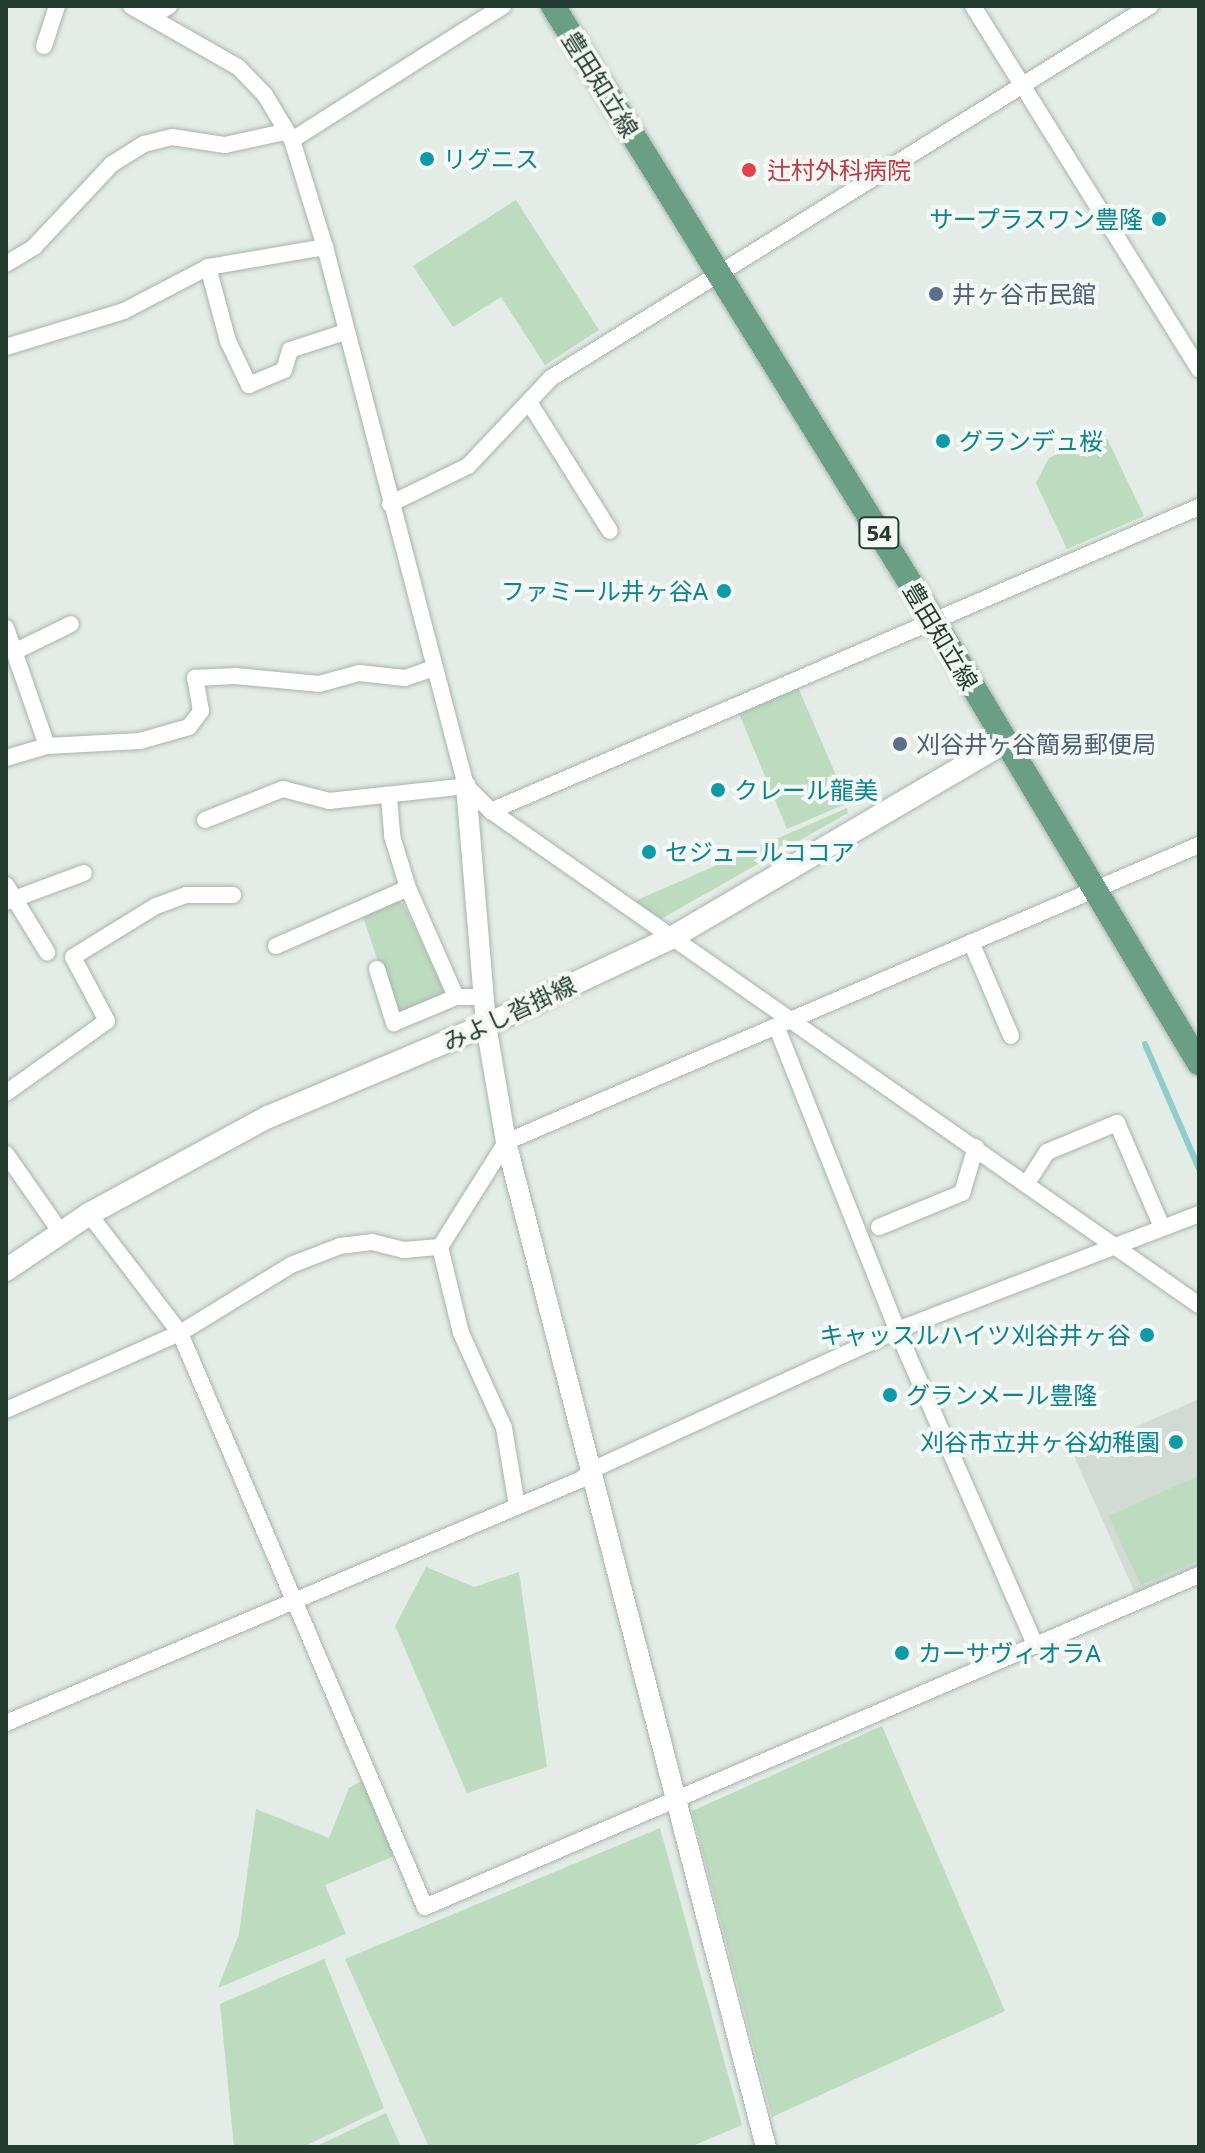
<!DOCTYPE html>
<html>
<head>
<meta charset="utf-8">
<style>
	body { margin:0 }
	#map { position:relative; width:1205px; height:2153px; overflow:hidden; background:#e3ece6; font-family:"Noto Sans","Noto Sans JP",sans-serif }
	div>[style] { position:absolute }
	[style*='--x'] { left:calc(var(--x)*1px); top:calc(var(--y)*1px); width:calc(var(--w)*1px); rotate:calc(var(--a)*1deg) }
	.built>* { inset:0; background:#d1dbd4 }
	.green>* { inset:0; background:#bddbbe }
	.stream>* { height:6px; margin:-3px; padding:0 3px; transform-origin:3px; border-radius:3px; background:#8ecdc9 }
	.roads { filter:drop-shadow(0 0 2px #a6b4ac) drop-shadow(0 0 2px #a6b4ac) }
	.minor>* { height:16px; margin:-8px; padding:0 8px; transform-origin:8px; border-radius:8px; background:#fff }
	.tertiary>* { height:20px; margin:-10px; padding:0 10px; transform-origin:10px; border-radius:10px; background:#fff }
	.secondary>* { height:22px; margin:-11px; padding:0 11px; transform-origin:11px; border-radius:11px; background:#fff }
	.primary>* { height:24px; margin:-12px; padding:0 12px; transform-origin:12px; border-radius:12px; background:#6a9e85 }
	.dots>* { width:22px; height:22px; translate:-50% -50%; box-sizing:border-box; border:4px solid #f3f8f4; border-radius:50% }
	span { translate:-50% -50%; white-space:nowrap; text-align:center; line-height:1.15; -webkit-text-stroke:8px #f3f8f4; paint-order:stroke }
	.shield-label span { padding:2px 6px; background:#f3f8f4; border:2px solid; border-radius:6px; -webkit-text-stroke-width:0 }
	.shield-label { font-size:22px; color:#233c30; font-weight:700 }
	.street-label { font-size:24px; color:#233c30 }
	.culture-label { font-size:24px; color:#0d838f }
	.left { translate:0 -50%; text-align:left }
	.right { translate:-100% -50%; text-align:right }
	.health-label { font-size:24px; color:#be3a42 }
	.service-label { font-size:24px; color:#4e5e75 }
	.frame { position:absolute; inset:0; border:8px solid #233c30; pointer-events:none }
</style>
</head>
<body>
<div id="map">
	<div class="built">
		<div style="clip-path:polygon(1199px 1399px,1199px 1565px,1135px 1593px,1073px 1454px)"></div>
	</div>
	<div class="green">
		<div style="clip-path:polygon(516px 200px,599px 330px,545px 365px,501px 297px,453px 327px,413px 266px)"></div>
		<div style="clip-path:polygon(1104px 432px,1144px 516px,1067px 549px,1036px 483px,1049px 458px)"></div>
		<div style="clip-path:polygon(797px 685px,848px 803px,787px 829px,737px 709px)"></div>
		<div style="clip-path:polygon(847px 808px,848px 813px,661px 919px,635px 901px)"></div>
		<div style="clip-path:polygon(395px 900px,404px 905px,444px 990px,440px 999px,403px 1013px,394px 1009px,363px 917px)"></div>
		<div style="clip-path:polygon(1199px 1476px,1199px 1560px,1141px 1585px,1108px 1516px)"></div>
		<div style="clip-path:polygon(426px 1567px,474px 1587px,519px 1572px,547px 1767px,467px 1793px,395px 1626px)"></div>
		<div style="clip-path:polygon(882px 1726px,1005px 2011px,772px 2117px,692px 1811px)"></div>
		<div style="clip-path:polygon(363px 1780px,394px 1856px,325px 1885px,346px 1934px,218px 1988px,239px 1934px,256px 1809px,329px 1838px,349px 1788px)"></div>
		<div style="clip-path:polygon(660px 1828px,742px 2125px,690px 2147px,429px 2147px,345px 1959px)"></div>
		<div style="clip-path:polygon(324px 1959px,384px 2108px,303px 2147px,234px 2147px,220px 2004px)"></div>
		<div style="clip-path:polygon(386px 2113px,401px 2147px,315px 2147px)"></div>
	</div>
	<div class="stream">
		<div style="--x:1145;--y:1044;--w:136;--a:66.6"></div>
	</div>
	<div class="roads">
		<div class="minor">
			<div style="--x:131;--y:6;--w:123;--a:29.7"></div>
			<div style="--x:238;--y:67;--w:39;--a:46"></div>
			<div style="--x:265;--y:95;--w:52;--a:59"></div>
			<div style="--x:292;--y:140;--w:112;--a:72.9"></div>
			<div style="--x:325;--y:247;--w:557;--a:75.34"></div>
			<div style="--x:466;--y:786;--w:35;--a:45"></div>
			<div style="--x:491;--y:811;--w:863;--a:34.91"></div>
			<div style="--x:973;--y:6;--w:428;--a:58.1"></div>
			<div style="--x:151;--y:17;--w:21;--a:-31"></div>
			<div style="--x:44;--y:46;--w:42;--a:-72"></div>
			<div style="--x:292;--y:140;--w:250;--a:-32.4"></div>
			<div style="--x:6;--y:264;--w:33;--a:-31"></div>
			<div style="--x:34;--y:247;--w:114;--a:-46.8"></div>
			<div style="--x:112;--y:164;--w:38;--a:-32"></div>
			<div style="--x:144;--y:144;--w:29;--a:-14"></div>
			<div style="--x:172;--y:137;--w:54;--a:8.6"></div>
			<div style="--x:225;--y:145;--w:60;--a:-12.4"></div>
			<div style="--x:208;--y:267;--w:77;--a:74.9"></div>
			<div style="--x:228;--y:341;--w:49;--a:64.5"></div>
			<div style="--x:249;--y:385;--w:38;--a:-23"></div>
			<div style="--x:284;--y:370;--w:21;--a:-73"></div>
			<div style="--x:290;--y:350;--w:58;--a:-18.1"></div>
			<div style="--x:6;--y:347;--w:123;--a:-17"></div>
			<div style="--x:124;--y:311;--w:95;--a:-27.6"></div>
			<div style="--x:208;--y:267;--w:119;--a:-9.7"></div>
			<div style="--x:529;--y:402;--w:152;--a:57.9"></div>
			<div style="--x:390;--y:504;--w:87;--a:-26"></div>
			<div style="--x:468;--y:466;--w:121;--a:-46.7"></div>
			<div style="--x:551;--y:378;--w:705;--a:-31.84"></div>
			<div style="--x:6;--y:628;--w:125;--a:70.8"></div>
			<div style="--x:16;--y:651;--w:61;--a:-26.1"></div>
			<div style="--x:6;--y:758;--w:43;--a:-16.3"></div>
			<div style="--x:47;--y:746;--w:93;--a:-3.1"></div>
			<div style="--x:140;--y:741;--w:51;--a:-15.9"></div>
			<div style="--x:189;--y:727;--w:20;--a:-53"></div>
			<div style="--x:201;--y:711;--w:34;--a:-100"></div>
			<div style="--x:195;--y:678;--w:40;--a:-2.9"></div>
			<div style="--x:235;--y:676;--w:84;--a:5.4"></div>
			<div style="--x:319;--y:684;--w:41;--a:-15.4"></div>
			<div style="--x:359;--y:673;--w:46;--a:6.2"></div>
			<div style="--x:405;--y:678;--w:31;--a:-19"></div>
			<div style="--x:389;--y:798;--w:38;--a:85"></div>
			<div style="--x:392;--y:836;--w:54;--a:72.9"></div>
			<div style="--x:408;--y:888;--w:119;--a:66.2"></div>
			<div style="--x:491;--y:811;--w:771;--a:-23.24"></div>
			<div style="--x:205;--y:820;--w:84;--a:-21.7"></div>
			<div style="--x:283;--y:789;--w:48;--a:14.6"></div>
			<div style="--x:329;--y:801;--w:138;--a:-6.2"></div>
			<div style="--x:6;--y:885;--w:79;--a:58.5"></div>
			<div style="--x:6;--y:902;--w:83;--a:-20.4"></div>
			<div style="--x:971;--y:942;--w:102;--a:66.9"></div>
			<div style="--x:276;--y:946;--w:144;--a:-23.7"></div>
			<div style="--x:377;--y:969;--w:57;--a:72.5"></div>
			<div style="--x:394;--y:1023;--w:67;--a:-22.8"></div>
			<div style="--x:456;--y:997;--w:28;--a:0"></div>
			<div style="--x:777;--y:1028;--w:325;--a:68.3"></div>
			<div style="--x:897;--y:1330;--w:344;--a:66.3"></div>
			<div style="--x:6;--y:1093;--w:124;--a:-35.5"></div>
			<div style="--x:107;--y:1021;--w:72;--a:-118"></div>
			<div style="--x:73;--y:957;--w:97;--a:-31.6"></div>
			<div style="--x:156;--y:906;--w:32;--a:-20"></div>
			<div style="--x:186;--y:895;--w:47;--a:0"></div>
			<div style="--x:6;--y:1154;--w:94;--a:55"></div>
			<div style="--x:1027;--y:1183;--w:37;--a:-57"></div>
			<div style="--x:1047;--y:1152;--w:76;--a:-22.5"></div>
			<div style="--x:1117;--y:1123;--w:113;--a:66.6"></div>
			<div style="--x:89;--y:1214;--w:150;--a:52.6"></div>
			<div style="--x:180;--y:1333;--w:624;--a:66.89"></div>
			<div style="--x:425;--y:1907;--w:842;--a:-23.22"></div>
			<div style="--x:879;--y:1227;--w:90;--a:-22.3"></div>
			<div style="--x:962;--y:1193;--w:48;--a:-73.1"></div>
			<div style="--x:440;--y:1247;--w:89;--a:76.3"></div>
			<div style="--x:461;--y:1333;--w:104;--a:65.6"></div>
			<div style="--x:504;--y:1428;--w:79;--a:80.5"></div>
			<div style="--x:6;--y:1410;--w:190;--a:-23.9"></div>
			<div style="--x:180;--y:1333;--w:130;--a:-31.5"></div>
			<div style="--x:291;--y:1265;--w:53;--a:-21.2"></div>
			<div style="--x:340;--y:1246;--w:32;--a:-7"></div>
			<div style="--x:372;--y:1242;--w:33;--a:14"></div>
			<div style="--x:404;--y:1250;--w:36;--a:-5"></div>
			<div style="--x:440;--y:1247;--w:124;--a:-57.8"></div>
			<div style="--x:506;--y:1142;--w:754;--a:-23.2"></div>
			<div style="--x:6;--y:1723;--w:623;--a:-22.95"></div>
			<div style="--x:580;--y:1480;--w:18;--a:-38"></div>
			<div style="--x:594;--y:1469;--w:333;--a:-24.6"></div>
			<div style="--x:897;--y:1330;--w:324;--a:-21"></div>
		</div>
		<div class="tertiary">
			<div style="--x:466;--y:786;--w:240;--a:85.2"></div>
			<div style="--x:486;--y:1025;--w:119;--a:80.3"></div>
			<div style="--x:506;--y:1142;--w:1038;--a:75.5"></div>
		</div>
		<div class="secondary">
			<div style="--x:6;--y:1270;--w:100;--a:-34"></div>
			<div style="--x:89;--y:1214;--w:204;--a:-28.5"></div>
			<div style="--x:268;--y:1117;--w:237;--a:-22.9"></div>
			<div style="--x:486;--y:1025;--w:207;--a:-25.2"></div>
			<div style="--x:673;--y:937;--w:386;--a:-30.4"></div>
		</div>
		<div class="primary">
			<div style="--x:553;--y:6;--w:726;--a:58.24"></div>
			<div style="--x:935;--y:623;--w:513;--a:59.04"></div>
		</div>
	</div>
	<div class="dots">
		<div style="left:427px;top:159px;background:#0f9aa8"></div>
		<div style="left:749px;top:170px;background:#e0444e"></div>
		<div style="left:1159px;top:219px;background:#0f9aa8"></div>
		<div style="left:936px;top:294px;background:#5c6f8a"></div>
		<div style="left:943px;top:441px;background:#0f9aa8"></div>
		<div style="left:724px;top:591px;background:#0f9aa8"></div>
		<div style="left:900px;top:744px;background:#5c6f8a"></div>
		<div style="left:718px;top:790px;background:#0f9aa8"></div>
		<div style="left:649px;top:852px;background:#0f9aa8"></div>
		<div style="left:1147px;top:1335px;background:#0f9aa8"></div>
		<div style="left:890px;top:1395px;background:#0f9aa8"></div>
		<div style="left:1176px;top:1442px;background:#0f9aa8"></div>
		<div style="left:902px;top:1653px;background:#0f9aa8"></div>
	</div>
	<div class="shield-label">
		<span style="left:879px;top:533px">54</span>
	</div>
	<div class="street-label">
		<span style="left:601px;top:84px;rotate:58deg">豊田知立線</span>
		<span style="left:941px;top:636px;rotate:59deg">豊田知立線</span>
		<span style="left:509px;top:1013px;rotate:-25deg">みよし沓掛線</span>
	</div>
	<div class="culture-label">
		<span class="left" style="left:443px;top:159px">リグニス</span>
		<span class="right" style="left:1143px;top:219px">サープラスワン豊隆</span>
		<span class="left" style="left:959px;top:441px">グランデュ桜</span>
		<span class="right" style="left:708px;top:591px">ファミール井ヶ谷A</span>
		<span class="left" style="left:734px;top:790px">クレール龍美</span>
		<span class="left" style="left:665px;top:852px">セジュールココア</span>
		<span class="right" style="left:1131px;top:1335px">キャッスルハイツ刈谷井ヶ谷</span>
		<span class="left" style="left:906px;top:1395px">グランメール豊隆</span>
		<span class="right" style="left:1160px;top:1442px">刈谷市立井ヶ谷幼稚園</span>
		<span class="left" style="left:918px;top:1653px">カーサヴィオラA</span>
	</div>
	<div class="health-label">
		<span class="left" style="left:767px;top:170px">辻村外科病院</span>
	</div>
	<div class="service-label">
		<span class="left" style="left:952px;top:294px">井ヶ谷市民館</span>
		<span class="left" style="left:916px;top:744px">刈谷井ヶ谷簡易郵便局</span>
	</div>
	<div class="frame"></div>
</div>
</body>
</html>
